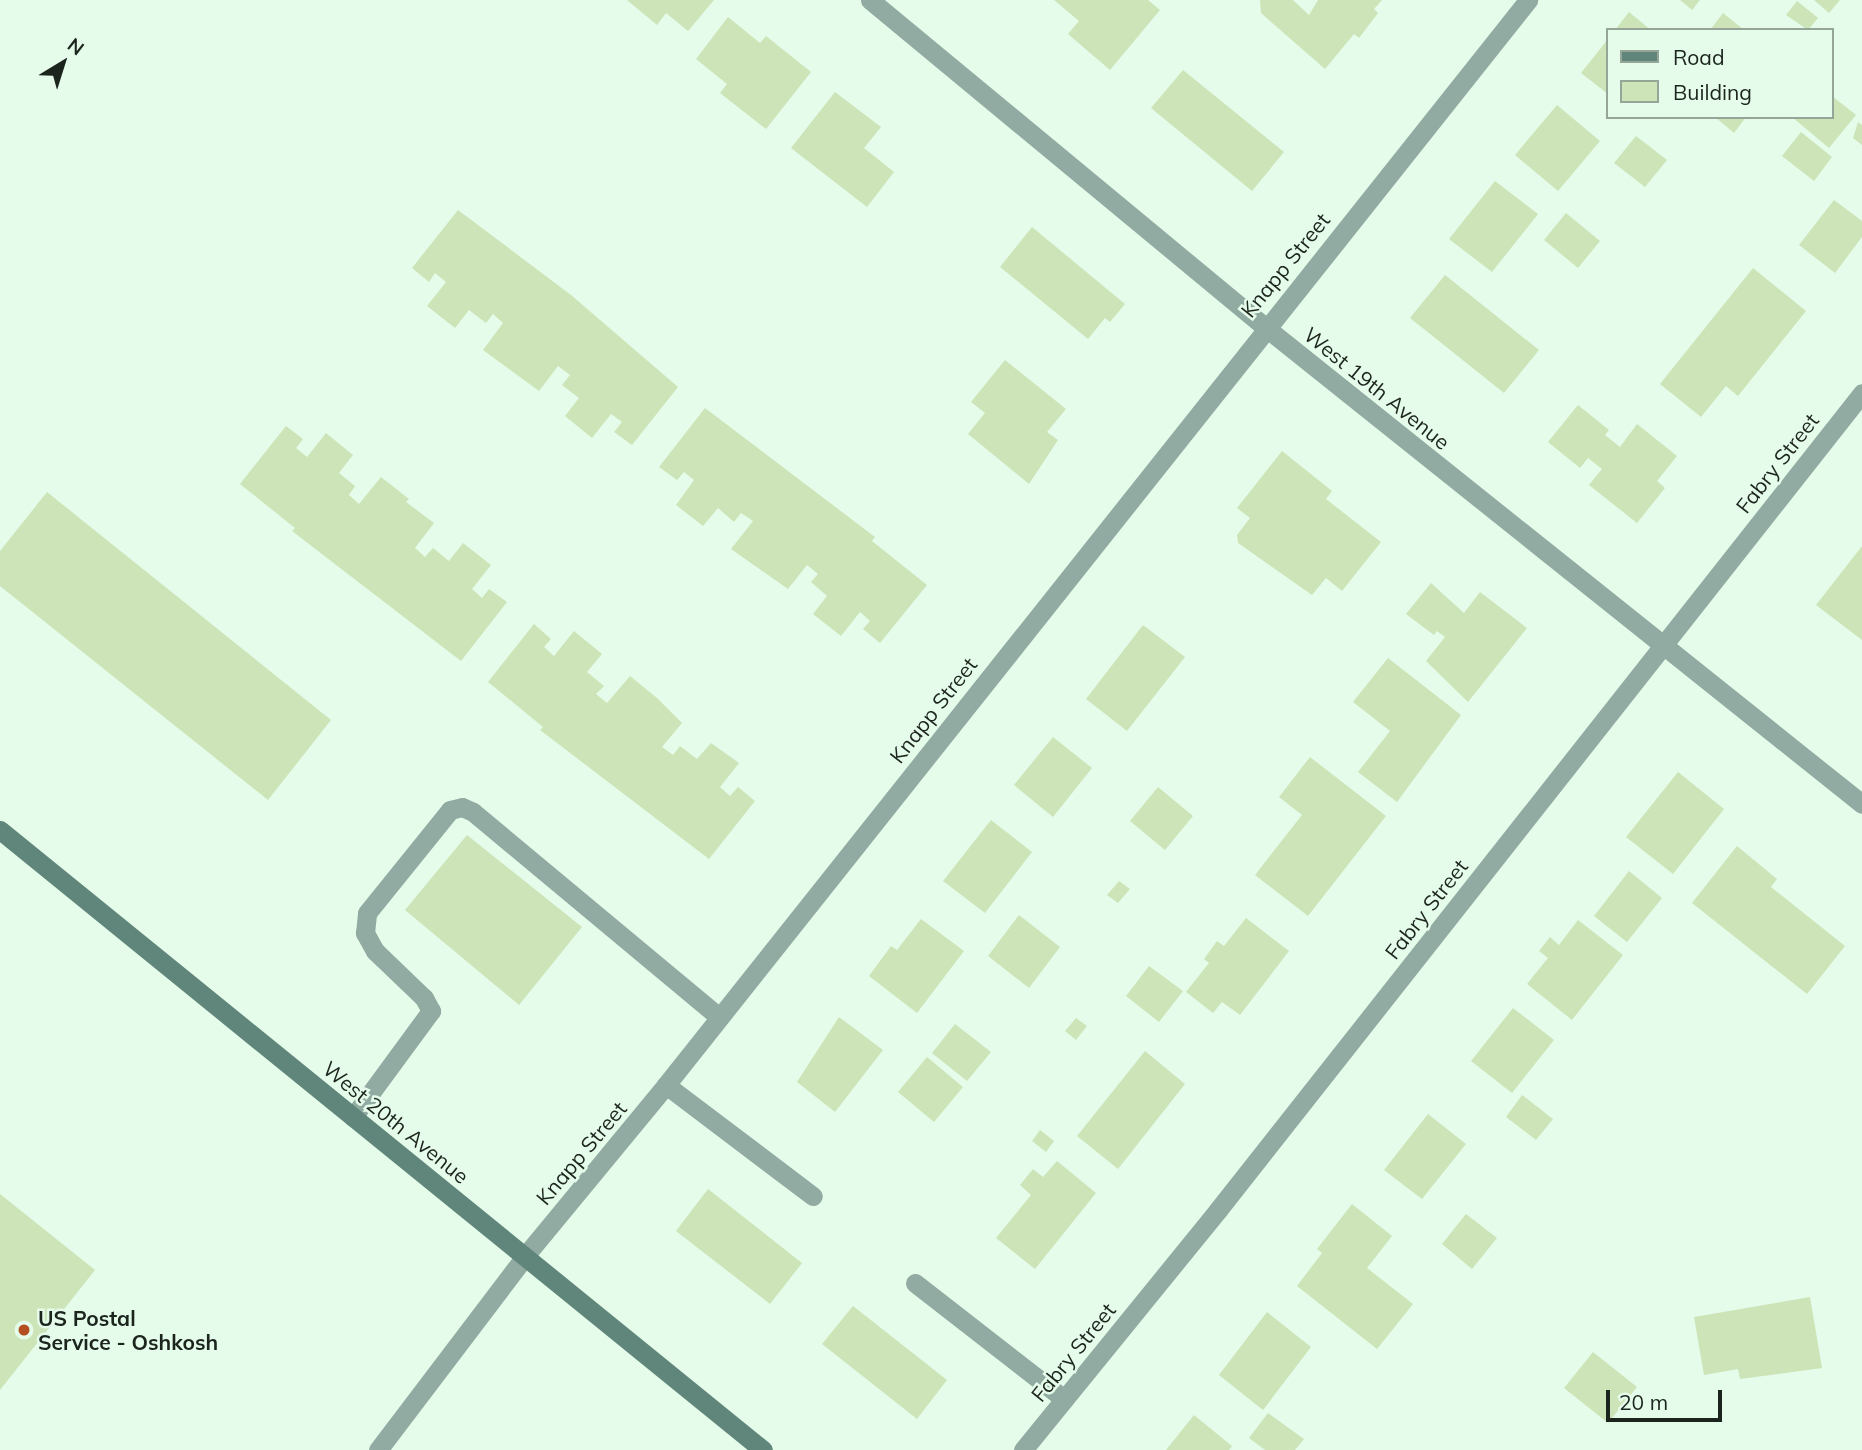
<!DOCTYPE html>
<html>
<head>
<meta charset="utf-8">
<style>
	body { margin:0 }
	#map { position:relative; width:1862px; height:1450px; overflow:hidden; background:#e5fcea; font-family:Mulish,sans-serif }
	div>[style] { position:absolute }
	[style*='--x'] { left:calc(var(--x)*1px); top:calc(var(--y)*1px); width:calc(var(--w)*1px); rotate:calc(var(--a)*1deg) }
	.building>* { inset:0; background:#cce4b7 }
	.service>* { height:19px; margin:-9.5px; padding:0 9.5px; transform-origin:9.5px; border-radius:9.5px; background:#91aaa2 }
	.minor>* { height:19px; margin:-9.5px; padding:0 9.5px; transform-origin:9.5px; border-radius:9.5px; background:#91aaa2 }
	.tertiary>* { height:19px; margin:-9.5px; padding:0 9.5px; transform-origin:9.5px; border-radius:9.5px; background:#91aaa2 }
	.secondary>* { height:19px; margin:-9.5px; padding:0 9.5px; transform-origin:9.5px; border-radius:9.5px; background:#60857a }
	.dots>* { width:19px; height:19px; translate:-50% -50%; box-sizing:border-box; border:4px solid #e5fcea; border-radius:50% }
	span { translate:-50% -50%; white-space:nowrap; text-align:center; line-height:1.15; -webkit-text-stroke:5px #e5fcea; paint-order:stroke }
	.street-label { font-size:21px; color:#1c241e }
	.poi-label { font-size:21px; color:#1c241e; font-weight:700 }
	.left { translate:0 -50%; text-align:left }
	.legend { position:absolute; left:1606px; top:28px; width:228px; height:91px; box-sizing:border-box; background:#e5fcea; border:2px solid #95a698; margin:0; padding:9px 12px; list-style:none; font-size:21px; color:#1c241e }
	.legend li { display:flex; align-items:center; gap:14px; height:35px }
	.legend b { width:35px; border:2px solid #95a698 }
	.north { position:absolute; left:28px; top:28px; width:70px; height:70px; -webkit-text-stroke:5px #e5fcea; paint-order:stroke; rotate:38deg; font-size:19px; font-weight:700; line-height:28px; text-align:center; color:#1c241e }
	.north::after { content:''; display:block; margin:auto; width:24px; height:32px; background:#1c241e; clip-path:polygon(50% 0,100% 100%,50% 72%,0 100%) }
	.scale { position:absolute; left:1606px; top:1390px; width:116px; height:32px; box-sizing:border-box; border:4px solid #1c241e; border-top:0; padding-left:9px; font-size:21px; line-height:24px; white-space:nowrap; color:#1c241e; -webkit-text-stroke:5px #e5fcea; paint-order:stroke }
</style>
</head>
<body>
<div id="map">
	<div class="building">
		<div style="clip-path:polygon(627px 0,714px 0,688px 31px,666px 13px,657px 25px)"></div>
		<div style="clip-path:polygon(1054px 0,1148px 0,1160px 10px,1110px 70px,1068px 34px,1079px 21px)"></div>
		<div style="clip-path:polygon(1260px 0,1293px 0,1309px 15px,1318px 0,1382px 0,1374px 9px,1378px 13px,1359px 38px,1354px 34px,1325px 69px,1261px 13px)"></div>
		<div style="clip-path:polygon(1680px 0,1700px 0,1692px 10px)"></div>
		<div style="clip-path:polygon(1814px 0,1840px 0,1829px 13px)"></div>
		<div style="clip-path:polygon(1797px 1px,1818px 18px,1808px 30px,1786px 15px)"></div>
		<div style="clip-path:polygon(1629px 12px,1651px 30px,1615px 30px)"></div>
		<div style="clip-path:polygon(1723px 13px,1744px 30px,1710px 30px)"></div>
		<div style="clip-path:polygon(728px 17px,760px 43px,766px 36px,811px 72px,766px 129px,720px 93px,727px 84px,696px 59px)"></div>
		<div style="clip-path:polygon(1608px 39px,1608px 94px,1581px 73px)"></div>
		<div style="clip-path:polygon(1183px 70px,1284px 152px,1252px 191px,1151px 108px)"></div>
		<div style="clip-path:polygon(835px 92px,881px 127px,864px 148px,894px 172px,867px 207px,791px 148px)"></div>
		<div style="clip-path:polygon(1832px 96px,1856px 115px,1829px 148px,1792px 117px,1832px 117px)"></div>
		<div style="clip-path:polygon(1557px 105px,1600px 141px,1558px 191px,1515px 155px)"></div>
		<div style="clip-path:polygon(1715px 117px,1746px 117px,1734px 133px)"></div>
		<div style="clip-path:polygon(1858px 122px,1862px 125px,1862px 145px,1853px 138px)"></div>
		<div style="clip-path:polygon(1801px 132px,1832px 157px,1814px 181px,1782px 156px)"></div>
		<div style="clip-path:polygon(1636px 136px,1667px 160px,1645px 187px,1614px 163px)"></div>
		<div style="clip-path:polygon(1495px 181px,1538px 214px,1492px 272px,1449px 239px)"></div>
		<div style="clip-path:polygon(1834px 200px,1862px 221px,1862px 237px,1835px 273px,1799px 245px)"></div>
		<div style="clip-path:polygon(458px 210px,571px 295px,678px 387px,632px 445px,614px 432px,622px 422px,611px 414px,592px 438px,565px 416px,579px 398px,562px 385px,570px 375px,558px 366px,539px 391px,483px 350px,503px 323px,493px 314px,486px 323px,469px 310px,455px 328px,427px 306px,446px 282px,435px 273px,429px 282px,412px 268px)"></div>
		<div style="clip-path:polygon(1566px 213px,1600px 241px,1578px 268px,1544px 240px)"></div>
		<div style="clip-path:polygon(1032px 227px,1125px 304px,1110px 322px,1105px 318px,1088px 339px,1000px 267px)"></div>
		<div style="clip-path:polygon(1753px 268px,1806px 311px,1738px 396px,1726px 386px,1701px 417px,1660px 384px)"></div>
		<div style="clip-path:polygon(1445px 275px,1539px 350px,1504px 393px,1410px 318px)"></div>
		<div style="clip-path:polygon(1005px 360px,1066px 409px,1047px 432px,1058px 440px,1029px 484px,968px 434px,985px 413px,971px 402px)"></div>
		<div style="clip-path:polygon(1578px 405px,1609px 430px,1605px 435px,1620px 447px,1637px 424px,1677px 456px,1657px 481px,1665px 488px,1637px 523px,1589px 485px,1602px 469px,1588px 458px,1580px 468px,1548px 442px)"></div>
		<div style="clip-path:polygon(705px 408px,875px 537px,872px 541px,927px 585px,880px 643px,863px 629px,870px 621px,860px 612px,841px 636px,813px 614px,827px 596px,811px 582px,818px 574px,807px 565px,788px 589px,731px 549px,753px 521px,741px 513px,734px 522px,718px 508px,703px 526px,676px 505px,694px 480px,684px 472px,677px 480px,659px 467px)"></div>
		<div style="clip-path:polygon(286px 426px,303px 439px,296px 448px,307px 457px,326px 433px,353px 455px,339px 473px,355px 486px,349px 495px,359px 504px,381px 477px,409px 499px,406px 502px,434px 523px,415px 548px,425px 557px,433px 548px,449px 561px,463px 543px,491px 565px,472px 589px,482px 598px,489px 589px,507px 602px,461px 661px,292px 531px,295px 528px,240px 484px)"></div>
		<div style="clip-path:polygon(1282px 451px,1332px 491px,1326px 499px,1381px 542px,1342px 591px,1326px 578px,1312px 595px,1238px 543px,1237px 535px,1250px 518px,1237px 508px)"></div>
		<div style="clip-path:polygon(47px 492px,331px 720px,268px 800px,0 586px,0 551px)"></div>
		<div style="clip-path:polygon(1862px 546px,1862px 640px,1816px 605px)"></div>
		<div style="clip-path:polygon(1431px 583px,1464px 613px,1480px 592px,1527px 628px,1468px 702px,1426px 661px,1445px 637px,1437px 631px,1434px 635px,1406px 614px)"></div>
		<div style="clip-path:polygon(534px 624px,551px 639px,544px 647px,554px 656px,574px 631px,602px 654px,587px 672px,604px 686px,596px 694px,607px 703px,630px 676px,657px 698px,682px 723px,662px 747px,673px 755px,680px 746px,697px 759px,711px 743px,739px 763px,720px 787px,730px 796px,738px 787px,755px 801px,709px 859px,540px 730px,543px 727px,488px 682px)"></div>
		<div style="clip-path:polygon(1143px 625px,1185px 657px,1127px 731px,1086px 699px)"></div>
		<div style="clip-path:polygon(1388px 658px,1461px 715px,1397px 802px,1358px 772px,1390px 731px,1353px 702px)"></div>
		<div style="clip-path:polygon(1053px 737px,1092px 768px,1053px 817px,1014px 785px)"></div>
		<div style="clip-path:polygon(1310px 757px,1386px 816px,1308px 916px,1255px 875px,1302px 815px,1279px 797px)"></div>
		<div style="clip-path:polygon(1678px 772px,1724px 809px,1673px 874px,1626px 837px)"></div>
		<div style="clip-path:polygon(1158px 787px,1193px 816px,1165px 850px,1130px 821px)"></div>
		<div style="clip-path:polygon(991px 820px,1032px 852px,985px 913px,943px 881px)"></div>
		<div style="clip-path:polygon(467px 835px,582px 927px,519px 1005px,405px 910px)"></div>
		<div style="clip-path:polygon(1737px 846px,1777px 879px,1771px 887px,1845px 946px,1807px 994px,1692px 903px)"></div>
		<div style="clip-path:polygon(1629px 871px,1662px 898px,1627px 942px,1594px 916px)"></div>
		<div style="clip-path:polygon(1119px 881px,1130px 889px,1118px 903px,1107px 895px)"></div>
		<div style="clip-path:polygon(1019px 915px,1060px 947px,1029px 988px,988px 956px)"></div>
		<div style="clip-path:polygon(1246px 918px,1289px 951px,1240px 1015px,1222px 1002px,1213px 1013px,1186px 992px,1209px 963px,1204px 959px,1217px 941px,1224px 946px)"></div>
		<div style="clip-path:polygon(921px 919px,964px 951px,917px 1013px,869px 976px,891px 946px,897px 950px)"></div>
		<div style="clip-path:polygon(1578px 920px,1623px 955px,1572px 1020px,1527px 984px,1548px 958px,1539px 951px,1550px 937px,1559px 945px)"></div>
		<div style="clip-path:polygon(1149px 966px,1183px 991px,1159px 1022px,1126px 996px)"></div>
		<div style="clip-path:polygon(1513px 1008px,1554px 1040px,1512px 1093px,1471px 1061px)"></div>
		<div style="clip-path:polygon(839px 1017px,883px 1050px,835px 1112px,797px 1082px)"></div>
		<div style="clip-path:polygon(1076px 1018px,1087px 1026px,1076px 1040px,1065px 1031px)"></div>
		<div style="clip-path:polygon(955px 1024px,991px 1052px,967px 1081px,932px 1053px)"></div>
		<div style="clip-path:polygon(1145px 1051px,1185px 1084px,1118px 1169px,1077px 1136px)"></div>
		<div style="clip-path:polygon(927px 1057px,963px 1087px,934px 1122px,898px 1092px)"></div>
		<div style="clip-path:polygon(1522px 1095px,1553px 1119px,1536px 1140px,1506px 1117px)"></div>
		<div style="clip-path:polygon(1428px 1114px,1466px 1144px,1422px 1199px,1384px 1170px)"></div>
		<div style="clip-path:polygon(1040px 1130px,1054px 1141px,1046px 1152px,1032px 1141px)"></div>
		<div style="clip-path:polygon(1057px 1161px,1096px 1193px,1035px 1269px,996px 1238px,1031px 1195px,1020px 1185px,1033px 1169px,1043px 1177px)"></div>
		<div style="clip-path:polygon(708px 1189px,802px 1263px,770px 1304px,676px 1231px)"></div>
		<div style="clip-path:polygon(0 1194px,95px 1270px,0 1390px)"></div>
		<div style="clip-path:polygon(1352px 1204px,1392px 1236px,1367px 1268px,1413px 1304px,1377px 1349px,1297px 1286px,1322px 1253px,1317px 1249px)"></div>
		<div style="clip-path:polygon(1466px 1214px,1497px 1238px,1472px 1269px,1442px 1244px)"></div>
		<div style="clip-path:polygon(1810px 1297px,1822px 1368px,1740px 1379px,1738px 1369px,1704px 1375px,1694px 1317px)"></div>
		<div style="clip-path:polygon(853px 1306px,947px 1380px,917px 1419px,822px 1344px)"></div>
		<div style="clip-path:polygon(1267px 1312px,1311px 1347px,1263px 1410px,1219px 1375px)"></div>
		<div style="clip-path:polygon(1593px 1352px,1637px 1387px,1608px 1423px,1564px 1388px)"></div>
		<div style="clip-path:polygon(1268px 1413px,1304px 1439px,1295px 1450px,1265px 1450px,1249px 1438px)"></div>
		<div style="clip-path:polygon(1194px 1415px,1232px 1446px,1229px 1450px,1166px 1450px)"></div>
	</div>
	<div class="service">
		<div style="--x:666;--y:1085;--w:184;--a:37.1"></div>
		<div style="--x:353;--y:1117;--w:132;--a:-53.7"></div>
		<div style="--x:431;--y:1011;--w:15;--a:-118"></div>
		<div style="--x:424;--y:998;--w:68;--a:-136.2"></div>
		<div style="--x:375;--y:951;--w:21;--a:-119"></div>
		<div style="--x:365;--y:933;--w:20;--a:-84"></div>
		<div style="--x:367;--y:913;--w:132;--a:-51.1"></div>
		<div style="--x:450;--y:810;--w:12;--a:-14"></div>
		<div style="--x:462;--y:807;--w:12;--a:24"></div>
		<div style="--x:473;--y:812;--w:320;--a:39.8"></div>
		<div style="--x:915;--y:1283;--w:189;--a:37.9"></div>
	</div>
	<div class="minor">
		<div style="--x:870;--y:0;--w:513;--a:39.62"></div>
		<div style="--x:1265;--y:327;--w:764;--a:38.62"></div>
		<div style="--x:378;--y:1450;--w:243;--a:-52.8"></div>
		<div style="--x:1023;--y:1450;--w:309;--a:-50.9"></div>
		<div style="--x:1218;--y:1210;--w:1040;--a:-51.75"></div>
	</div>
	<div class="tertiary">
		<div style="--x:525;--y:1256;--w:222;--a:-50.5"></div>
		<div style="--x:666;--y:1085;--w:1386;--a:-51.53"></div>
	</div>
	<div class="secondary">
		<div style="--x:0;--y:830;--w:983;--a:39.1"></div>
	</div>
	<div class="dots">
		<div style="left:24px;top:1330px;background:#b44f20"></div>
	</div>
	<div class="street-label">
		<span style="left:1285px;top:265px;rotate:-51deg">Knapp Street</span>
		<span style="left:1377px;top:388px;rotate:39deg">West 19th Avenue</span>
		<span style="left:1777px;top:463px;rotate:-52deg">Fabry Street</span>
		<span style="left:933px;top:710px;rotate:-52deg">Knapp Street</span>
		<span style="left:1426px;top:909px;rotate:-52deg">Fabry Street</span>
		<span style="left:396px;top:1122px;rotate:39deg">West 20th Avenue</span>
		<span style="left:581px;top:1153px;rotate:-50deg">Knapp Street</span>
		<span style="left:1073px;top:1352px;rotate:-51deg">Fabry Street</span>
	</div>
	<div class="poi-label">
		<span class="left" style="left:38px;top:1330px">US Postal<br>Service - Oshkosh</span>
	</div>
	<ul class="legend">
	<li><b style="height:9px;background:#60857a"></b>Road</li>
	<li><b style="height:19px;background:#cce4b7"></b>Building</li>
	</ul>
	<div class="north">N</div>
	<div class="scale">20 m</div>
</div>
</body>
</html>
